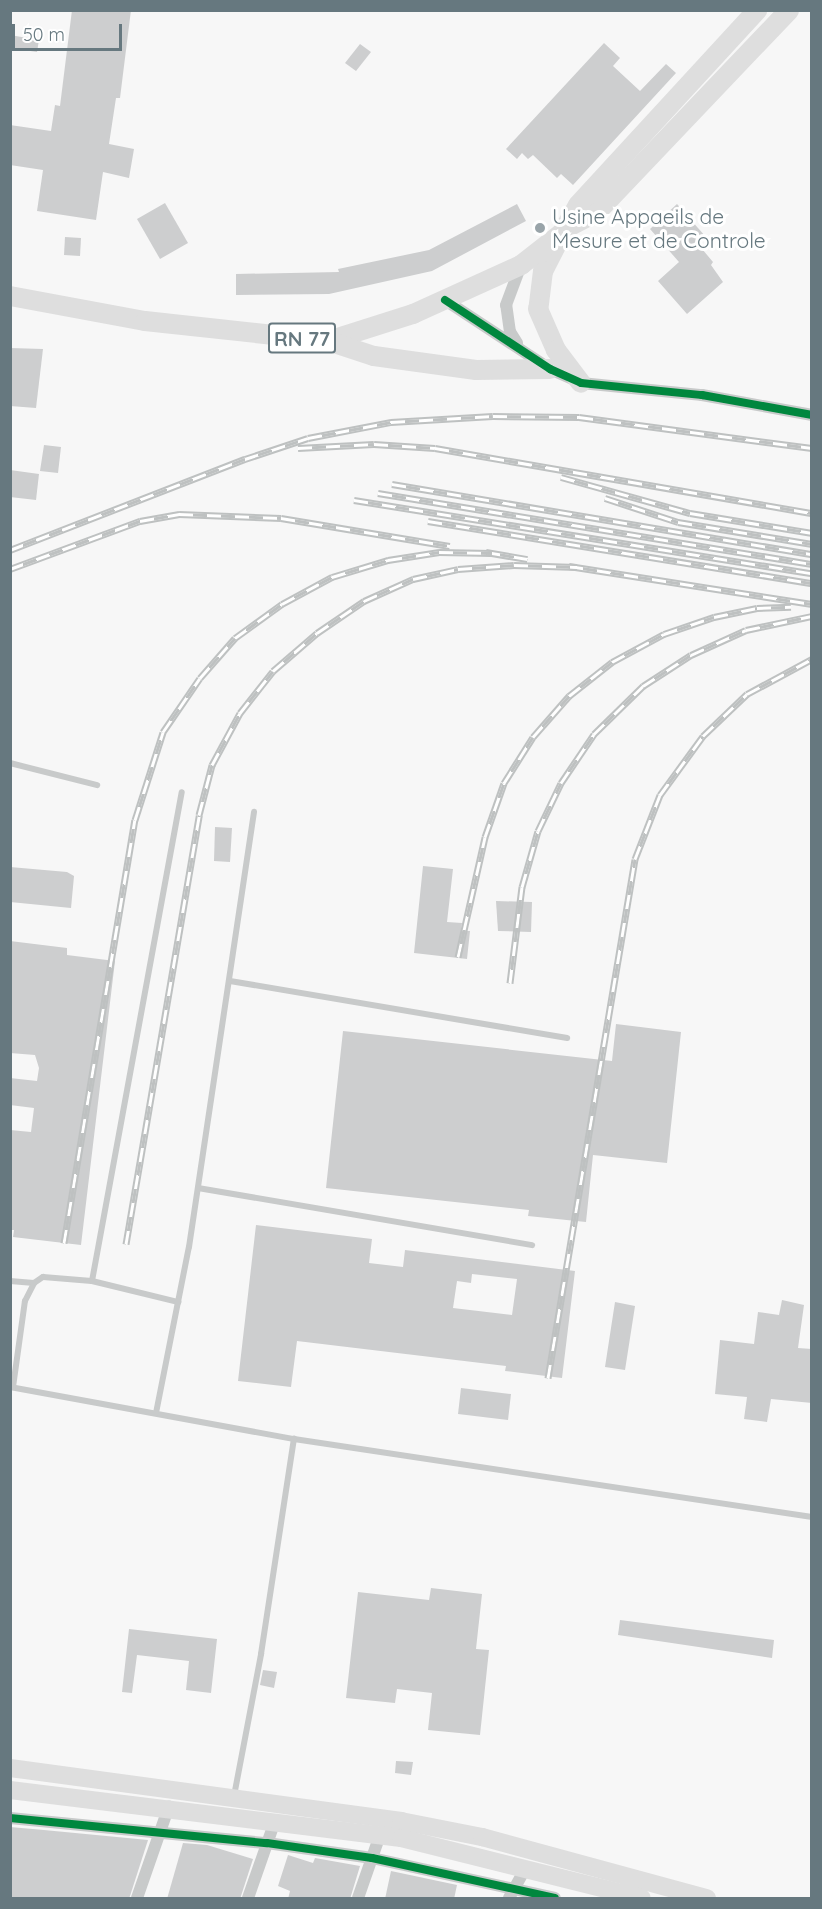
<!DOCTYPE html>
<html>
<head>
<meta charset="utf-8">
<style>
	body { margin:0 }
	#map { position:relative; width:822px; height:1909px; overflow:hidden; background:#f7f7f7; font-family:Quicksand,sans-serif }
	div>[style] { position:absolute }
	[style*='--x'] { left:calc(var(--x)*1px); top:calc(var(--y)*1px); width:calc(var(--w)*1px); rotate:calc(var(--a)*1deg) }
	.building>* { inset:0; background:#cdcecf }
	.service>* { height:6px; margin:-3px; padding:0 3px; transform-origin:3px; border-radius:3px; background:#c8caca }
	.minor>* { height:12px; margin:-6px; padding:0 6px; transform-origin:6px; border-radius:6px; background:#c8caca }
	.secondary>* { height:18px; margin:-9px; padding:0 9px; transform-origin:9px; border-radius:9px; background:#dedede }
	.primary>* { height:20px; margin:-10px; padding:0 10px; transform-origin:10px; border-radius:10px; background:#dedede }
	.rail>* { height:7px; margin-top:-3.5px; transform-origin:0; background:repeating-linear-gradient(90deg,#fff 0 14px,#bec1c1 0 28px); box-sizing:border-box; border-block:2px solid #bec1c1 }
	.cycleway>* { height:8px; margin:-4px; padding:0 4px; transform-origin:4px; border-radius:4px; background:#00873e }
	.dots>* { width:16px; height:16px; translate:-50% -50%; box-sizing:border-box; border:3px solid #fff; border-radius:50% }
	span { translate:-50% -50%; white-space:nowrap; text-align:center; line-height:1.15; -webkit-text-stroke:6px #fff; paint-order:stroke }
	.shield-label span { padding:2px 4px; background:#fff; border:2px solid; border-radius:4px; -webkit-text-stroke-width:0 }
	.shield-label { font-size:20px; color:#66787f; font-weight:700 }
	.poi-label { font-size:21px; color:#66787f }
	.left { translate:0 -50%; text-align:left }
	.frame { position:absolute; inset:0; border:12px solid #66787f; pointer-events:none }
	.scale { position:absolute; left:12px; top:24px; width:110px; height:27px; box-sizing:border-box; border:3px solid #66787f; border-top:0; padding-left:8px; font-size:18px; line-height:21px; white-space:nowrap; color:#66787f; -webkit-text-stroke:4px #fff; paint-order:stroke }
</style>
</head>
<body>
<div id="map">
	<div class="building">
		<div style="clip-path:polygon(72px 10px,131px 10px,120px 98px,116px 98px,109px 144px,134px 149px,129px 178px,103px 172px,96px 220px,37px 211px,43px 170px,10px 165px,10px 125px,51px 131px,55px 105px,60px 106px)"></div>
		<div style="clip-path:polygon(10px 35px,39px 40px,37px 52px,10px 48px)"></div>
		<div style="clip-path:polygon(604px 43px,620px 58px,613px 66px,640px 91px,666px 64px,676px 73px,573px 185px,561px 174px,557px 178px,533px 155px,528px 159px,522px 153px,517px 159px,506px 149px)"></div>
		<div style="clip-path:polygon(360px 44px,371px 52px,356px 71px,345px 63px)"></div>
		<div style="clip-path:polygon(165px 203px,188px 243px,160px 259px,137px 219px)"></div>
		<div style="clip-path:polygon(517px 204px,526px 221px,432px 271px,329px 294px,236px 295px,236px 274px,339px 272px,338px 269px,429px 250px)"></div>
		<div style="clip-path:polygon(677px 204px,705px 236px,697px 243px,713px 262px,711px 265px,723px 282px,687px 314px,658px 281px,679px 262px,650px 229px)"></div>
		<div style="clip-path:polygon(65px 237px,81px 238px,80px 256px,64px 255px)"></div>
		<div style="clip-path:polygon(10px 348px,43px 349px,36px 408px,10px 406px)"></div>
		<div style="clip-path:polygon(44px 445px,61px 447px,58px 473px,40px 471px)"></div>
		<div style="clip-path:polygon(10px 470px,39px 474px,36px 500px,10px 497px)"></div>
		<div style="clip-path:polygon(215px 827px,232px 828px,230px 862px,214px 861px)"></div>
		<div style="clip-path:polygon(423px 866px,453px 869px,447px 922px,462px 923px,461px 931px,470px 931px,467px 959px,414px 953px)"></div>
		<div style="clip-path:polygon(10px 867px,67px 872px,74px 876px,71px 908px,10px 902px)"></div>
		<div style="clip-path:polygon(496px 901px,532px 902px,531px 932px,498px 931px)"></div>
		<div style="clip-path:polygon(10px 941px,67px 948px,67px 955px,115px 961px,81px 1245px,13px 1237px,14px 1230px,10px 1230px,10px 1130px,31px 1132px,34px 1108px,10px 1105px,10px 1078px,37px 1081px,39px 1068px,35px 1055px,10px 1053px)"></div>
		<div style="clip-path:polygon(616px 1024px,681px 1032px,667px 1163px,593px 1155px,586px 1222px,528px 1216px,529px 1210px,326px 1188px,343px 1031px,612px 1061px)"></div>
		<div style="clip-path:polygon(evenodd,256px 1225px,372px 1239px,369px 1263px,403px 1267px,405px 1250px,575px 1271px,562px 1378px,505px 1371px,506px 1366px,297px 1341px,291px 1387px,238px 1381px,256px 1225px,472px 1274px,517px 1279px,512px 1315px,453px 1308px,457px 1281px,471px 1283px,472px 1274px)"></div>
		<div style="clip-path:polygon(782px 1300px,804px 1305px,798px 1348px,812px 1349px,812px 1403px,771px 1399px,767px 1422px,744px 1419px,747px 1397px,715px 1394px,720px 1340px,754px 1344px,758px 1312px,779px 1315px)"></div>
		<div style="clip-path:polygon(615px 1302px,635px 1306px,625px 1370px,605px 1367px)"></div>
		<div style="clip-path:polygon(461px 1388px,511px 1394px,508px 1420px,458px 1414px)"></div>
		<div style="clip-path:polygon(431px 1588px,482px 1594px,476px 1649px,489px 1650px,480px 1735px,428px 1730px,432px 1693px,397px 1689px,395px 1703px,346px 1698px,358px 1592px,429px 1600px)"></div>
		<div style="clip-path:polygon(620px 1620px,774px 1640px,772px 1658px,618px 1635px)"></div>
		<div style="clip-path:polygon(129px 1629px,217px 1639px,211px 1693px,186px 1690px,189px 1661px,137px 1655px,132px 1693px,122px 1692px)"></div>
		<div style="clip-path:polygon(263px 1670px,277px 1672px,274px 1688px,260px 1685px)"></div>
		<div style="clip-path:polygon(396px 1761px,413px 1762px,411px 1775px,395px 1773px)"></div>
		<div style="clip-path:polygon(10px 1827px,44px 1830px,148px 1840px,129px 1899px,10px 1899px)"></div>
		<div style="clip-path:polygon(183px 1843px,207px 1845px,253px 1859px,240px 1899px,167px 1899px)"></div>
		<div style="clip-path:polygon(288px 1855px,313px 1863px,315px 1858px,360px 1866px,350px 1899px,288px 1899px,290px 1891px,278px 1886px)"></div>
		<div style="clip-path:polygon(391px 1871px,457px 1885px,454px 1899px,385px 1899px)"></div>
	</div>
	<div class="service">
		<div style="--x:10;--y:763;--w:90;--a:14.2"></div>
		<div style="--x:230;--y:981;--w:342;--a:9.6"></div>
		<div style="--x:198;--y:1188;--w:339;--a:9.7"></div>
		<div style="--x:10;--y:1281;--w:24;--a:5"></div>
		<div style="--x:92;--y:1281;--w:497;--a:-79.6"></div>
		<div style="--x:10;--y:1387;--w:289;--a:10.4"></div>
		<div style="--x:294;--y:1439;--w:524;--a:8.56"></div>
		<div style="--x:13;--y:1387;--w:87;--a:-82.1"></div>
		<div style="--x:25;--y:1301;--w:20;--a:-63"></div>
		<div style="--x:34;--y:1283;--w:11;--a:-34"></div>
		<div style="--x:43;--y:1277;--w:49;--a:4.7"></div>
		<div style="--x:92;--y:1281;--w:89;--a:13.7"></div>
		<div style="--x:156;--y:1413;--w:169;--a:-78.8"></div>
		<div style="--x:189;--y:1247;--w:440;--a:-81.5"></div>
		<div style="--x:234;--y:1796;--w:145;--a:-79.2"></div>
		<div style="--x:261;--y:1654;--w:218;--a:-81.3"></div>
	</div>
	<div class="minor">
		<div style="--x:445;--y:300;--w:126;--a:33.3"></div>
		<div style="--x:550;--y:369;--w:34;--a:24"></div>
		<div style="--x:581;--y:383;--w:122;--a:5.7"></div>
		<div style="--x:702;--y:395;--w:112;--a:10.3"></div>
		<div style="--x:517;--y:343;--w:13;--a:-122"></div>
		<div style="--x:510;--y:332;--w:27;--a:-98"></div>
		<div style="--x:506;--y:305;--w:43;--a:-69.4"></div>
		<div style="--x:10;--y:1818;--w:258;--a:5.6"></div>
		<div style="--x:267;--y:1843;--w:106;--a:8.1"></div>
		<div style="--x:372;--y:1858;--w:187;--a:12.3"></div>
		<div style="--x:137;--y:1898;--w:97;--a:-70.8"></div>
		<div style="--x:248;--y:1898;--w:82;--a:-70.7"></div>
		<div style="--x:358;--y:1898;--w:67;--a:-70.8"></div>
		<div style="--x:509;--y:1898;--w:33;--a:-61"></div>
	</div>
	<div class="secondary">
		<div style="--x:10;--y:1768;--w:395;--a:7.7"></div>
		<div style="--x:401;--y:1821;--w:83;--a:11.2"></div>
		<div style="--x:482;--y:1837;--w:233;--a:15.2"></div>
		<div style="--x:10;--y:1790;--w:394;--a:7"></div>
		<div style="--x:401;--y:1838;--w:248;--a:14"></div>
	</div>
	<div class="primary">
		<div style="--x:568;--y:227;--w:31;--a:-27"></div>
		<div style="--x:596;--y:213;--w:280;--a:-46.4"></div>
		<div style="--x:560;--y:238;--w:37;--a:117"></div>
		<div style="--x:543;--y:271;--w:38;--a:97"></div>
		<div style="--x:538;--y:309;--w:45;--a:66.3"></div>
		<div style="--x:556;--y:350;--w:41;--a:52.9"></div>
		<div style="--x:10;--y:296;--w:137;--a:10.5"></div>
		<div style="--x:145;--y:321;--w:184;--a:6.2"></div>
		<div style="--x:328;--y:341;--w:89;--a:-17.6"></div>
		<div style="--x:413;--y:314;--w:119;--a:-24.4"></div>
		<div style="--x:521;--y:265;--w:52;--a:-38"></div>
		<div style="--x:562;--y:233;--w:32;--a:-60"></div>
		<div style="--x:578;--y:205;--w:265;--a:-47.4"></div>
		<div style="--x:328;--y:341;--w:48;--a:18.1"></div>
		<div style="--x:374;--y:356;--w:103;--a:7.8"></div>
		<div style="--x:476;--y:370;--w:74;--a:-0.8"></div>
	</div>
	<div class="rail">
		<div style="--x:298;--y:448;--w:76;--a:-3"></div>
		<div style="--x:374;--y:444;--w:61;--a:3.8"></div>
		<div style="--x:435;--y:448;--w:383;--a:9.8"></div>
		<div style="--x:561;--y:477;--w:134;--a:15.6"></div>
		<div style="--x:690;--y:513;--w:124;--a:9.3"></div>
		<div style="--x:392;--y:484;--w:426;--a:9.5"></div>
		<div style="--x:378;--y:493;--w:440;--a:9.3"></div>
		<div style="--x:605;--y:498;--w:77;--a:18.2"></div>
		<div style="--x:678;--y:522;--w:136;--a:9.3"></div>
		<div style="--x:354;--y:500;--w:464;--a:9.1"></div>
		<div style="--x:428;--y:521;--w:389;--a:9.2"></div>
		<div style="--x:10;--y:550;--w:252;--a:-21.2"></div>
		<div style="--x:245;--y:459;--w:66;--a:-18.4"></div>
		<div style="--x:308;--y:438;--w:85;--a:-10.9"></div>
		<div style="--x:391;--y:422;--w:102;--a:-3.4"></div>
		<div style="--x:493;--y:416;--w:86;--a:0.7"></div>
		<div style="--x:579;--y:417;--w:235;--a:7.6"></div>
		<div style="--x:486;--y:552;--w:42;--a:9.7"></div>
		<div style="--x:569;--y:566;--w:246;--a:8.9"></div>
		<div style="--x:10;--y:569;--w:139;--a:-20.3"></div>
		<div style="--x:140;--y:521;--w:40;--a:-10"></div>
		<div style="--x:179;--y:514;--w:102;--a:2.2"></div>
		<div style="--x:281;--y:518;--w:171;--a:9.4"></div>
		<div style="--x:458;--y:957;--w:123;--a:-77.3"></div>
		<div style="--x:485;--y:837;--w:57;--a:-70.6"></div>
		<div style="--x:504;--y:783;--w:54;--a:-57.8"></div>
		<div style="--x:533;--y:737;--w:55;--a:-48.7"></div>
		<div style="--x:569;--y:696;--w:55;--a:-38.3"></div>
		<div style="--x:612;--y:662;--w:59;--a:-28.3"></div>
		<div style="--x:664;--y:634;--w:53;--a:-18.8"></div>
		<div style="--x:714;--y:617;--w:44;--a:-11.8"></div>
		<div style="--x:757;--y:608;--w:34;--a:-2"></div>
		<div style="--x:510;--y:983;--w:97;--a:-82.9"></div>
		<div style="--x:522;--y:887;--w:58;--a:-74.1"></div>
		<div style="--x:538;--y:831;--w:53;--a:-64.4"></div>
		<div style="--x:561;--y:783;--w:59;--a:-56"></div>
		<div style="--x:594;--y:734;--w:69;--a:-44.4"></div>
		<div style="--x:643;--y:686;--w:57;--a:-32.9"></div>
		<div style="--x:691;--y:655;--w:60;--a:-24.4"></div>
		<div style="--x:746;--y:630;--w:67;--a:-12"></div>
		<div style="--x:64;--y:1243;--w:429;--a:-80.5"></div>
		<div style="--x:135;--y:820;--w:92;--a:-72.3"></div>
		<div style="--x:163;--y:732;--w:65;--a:-55.6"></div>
		<div style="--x:200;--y:678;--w:53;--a:-48.8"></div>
		<div style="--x:235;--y:638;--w:58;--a:-35.9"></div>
		<div style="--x:282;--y:604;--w:57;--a:-28.4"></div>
		<div style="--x:332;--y:577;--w:59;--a:-16.9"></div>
		<div style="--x:388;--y:560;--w:52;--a:-8.9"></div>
		<div style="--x:439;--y:552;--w:53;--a:1.1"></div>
		<div style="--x:126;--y:1244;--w:435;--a:-80.3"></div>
		<div style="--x:199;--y:815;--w:52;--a:-75.4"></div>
		<div style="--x:212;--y:765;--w:59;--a:-61.7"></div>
		<div style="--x:240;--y:713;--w:53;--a:-51.8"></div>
		<div style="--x:273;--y:671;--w:58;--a:-40.8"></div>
		<div style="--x:317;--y:633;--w:57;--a:-34.2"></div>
		<div style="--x:364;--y:601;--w:54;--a:-24.2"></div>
		<div style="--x:413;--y:579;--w:46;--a:-12.5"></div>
		<div style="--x:458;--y:569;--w:56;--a:-4.1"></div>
		<div style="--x:514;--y:565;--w:63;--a:1.8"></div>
		<div style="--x:548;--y:1378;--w:526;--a:-80.48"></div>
		<div style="--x:635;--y:859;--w:69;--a:-68.7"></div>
		<div style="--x:660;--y:795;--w:73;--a:-53.9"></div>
		<div style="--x:703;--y:736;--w:61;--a:-43.7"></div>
		<div style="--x:747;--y:694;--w:74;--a:-28.3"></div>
	</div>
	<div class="cycleway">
		<div style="--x:445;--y:300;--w:126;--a:33.3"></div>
		<div style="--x:550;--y:369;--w:34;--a:24"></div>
		<div style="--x:581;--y:383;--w:122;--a:5.7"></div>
		<div style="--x:702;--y:395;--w:112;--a:10.3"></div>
		<div style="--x:10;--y:1818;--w:258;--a:5.6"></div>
		<div style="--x:267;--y:1843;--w:106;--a:8.1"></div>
		<div style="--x:372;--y:1858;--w:187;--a:12.3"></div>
	</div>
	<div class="dots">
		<div style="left:540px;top:228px;background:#99a4a9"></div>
	</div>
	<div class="shield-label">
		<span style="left:302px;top:338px">RN 77</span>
	</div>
	<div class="poi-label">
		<span class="left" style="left:552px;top:228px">Usine Appaeils de<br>Mesure et de Controle</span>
	</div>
	<div class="frame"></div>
	<div class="scale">50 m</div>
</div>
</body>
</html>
